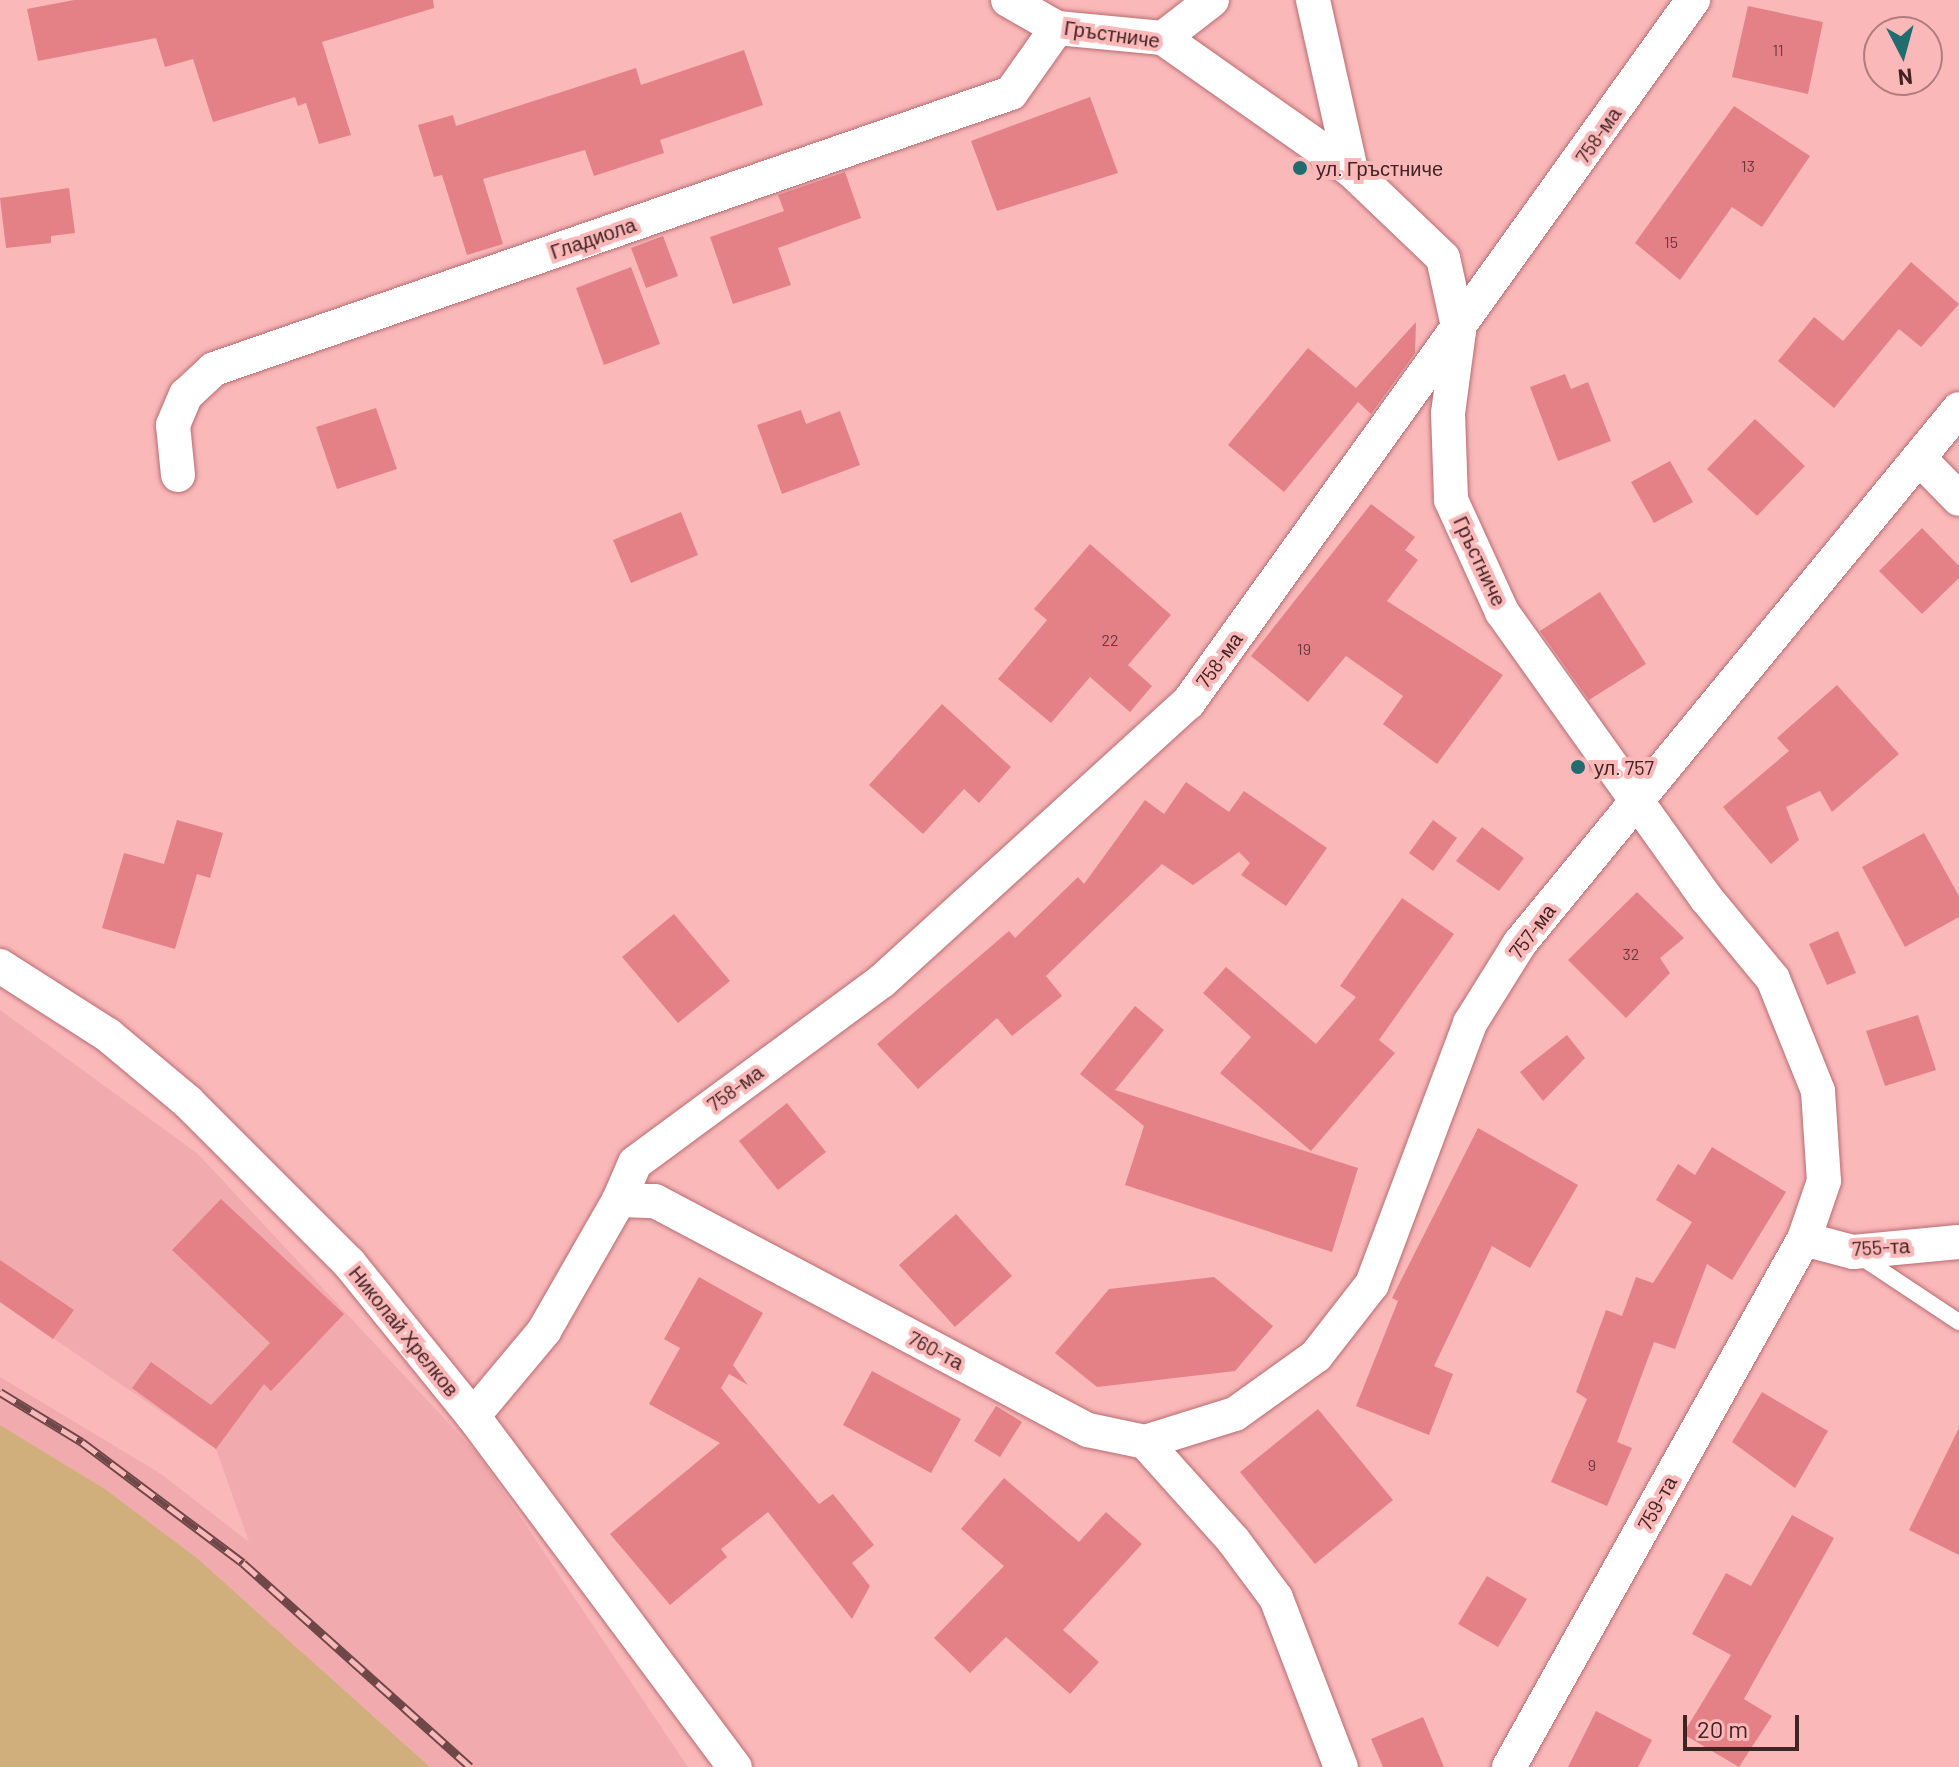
<!DOCTYPE html>
<html>
<head>
<meta charset="utf-8">
<style>
	body { margin:0 }
	#map { position:relative; width:1959px; height:1767px; overflow:hidden; background:#fab8b9; font-family:Barlow,sans-serif }
	div>[style] { position:absolute }
	[style*='--x'] { left:calc(var(--x)*1px); top:calc(var(--y)*1px); width:calc(var(--w)*1px); rotate:calc(var(--a)*1deg) }
	.built>* { inset:0; background:#f1aaad }
	.green>* { inset:0; background:#d1af7d }
	.building>* { inset:0; background:#e48187 }
	.roads { filter:drop-shadow(0 0 2px #b86d71) drop-shadow(0 0 2px #b86d71) }
	.service>* { height:16px; margin:-8px; padding:0 8px; transform-origin:8px; border-radius:8px; background:#fff }
	.minor>* { height:34px; margin:-17px; padding:0 17px; transform-origin:17px; border-radius:17px; background:#fff }
	.rail>* { height:9px; margin-top:-4.5px; transform-origin:0; background:repeating-linear-gradient(90deg,#fab8b9 0 18px,#6f4748 0 36px); box-sizing:border-box; border-block:2px solid #6f4748 }
	.dots>* { width:22px; height:22px; translate:-50% -50%; box-sizing:border-box; border:4px solid #fab8b9; border-radius:50% }
	span { translate:-50% -50%; white-space:nowrap; text-align:center; line-height:1.15; -webkit-text-stroke:8px #fab8b9; paint-order:stroke }
	.number-label { font-size:16px; color:#6a3a3d }
	.number-label span { -webkit-text-stroke-width:0 }
	.street-label { font-size:20px; color:#422324 }
	.poi-label { font-size:20px; color:#422324 }
	.left { translate:0 -50%; text-align:left }
	.north { position:absolute; left:1863px; top:16px; width:80px; height:80px; box-sizing:border-box; background:#fab8b9; border:2px solid #b07c7d; border-radius:50%; rotate:174deg; font-size:22px; font-weight:700; line-height:32px; text-align:center; color:#422324 }
	.north::after { content:''; display:block; margin:auto; width:28px; height:36px; background:#206c6e; clip-path:polygon(50% 0,100% 100%,50% 72%,0 100%) }
	.scale { position:absolute; left:1683px; top:1715px; width:116px; height:36px; box-sizing:border-box; border:4px solid #422324; border-top:0; padding-left:10px; font-size:24px; line-height:28px; white-space:nowrap; color:#422324; -webkit-text-stroke:6px #fab8b9; paint-order:stroke }
</style>
</head>
<body>
<div id="map">
	<div class="built">
		<div style="clip-path:polygon(0 1010px,198px 1154px,480px 1457px,688px 1767px,430px 1767px,197px 1558px,105px 1489px,0 1425px,0 1377px,161px 1474px,249px 1542px,216px 1449px,0 1302px)"></div>
	</div>
	<div class="green">
		<div style="clip-path:polygon(0 1425px,105px 1489px,197px 1558px,430px 1767px,0 1767px)"></div>
	</div>
	<div class="building">
		<div style="clip-path:polygon(74px 0,433px 0,434px 8px,322px 42px,351px 135px,319px 144px,306px 103px,298px 106px,295px 97px,213px 122px,193px 59px,165px 67px,156px 38px,38px 61px,27px 9px)"></div>
		<div style="clip-path:polygon(1748px 6px,1823px 22px,1808px 94px,1732px 77px)"></div>
		<div style="clip-path:polygon(744px 50px,763px 105px,660px 140px,664px 153px,594px 176px,585px 150px,483px 179px,503px 244px,467px 255px,442px 175px,434px 177px,418px 125px,453px 115px,456px 126px,636px 68px,641px 85px)"></div>
		<div style="clip-path:polygon(1090px 97px,1118px 173px,997px 211px,971px 141px)"></div>
		<div style="clip-path:polygon(1734px 106px,1810px 156px,1762px 227px,1732px 207px,1680px 280px,1635px 243px)"></div>
		<div style="clip-path:polygon(845px 172px,861px 218px,778px 248px,791px 285px,733px 304px,710px 237px,784px 211px,778px 195px)"></div>
		<div style="clip-path:polygon(69px 188px,75px 233px,51px 236px,51px 243px,6px 248px,0 198px)"></div>
		<div style="clip-path:polygon(663px 236px,678px 276px,646px 288px,631px 248px)"></div>
		<div style="clip-path:polygon(1911px 262px,1959px 304px,1921px 347px,1899px 329px,1834px 408px,1778px 361px,1814px 317px,1843px 341px)"></div>
		<div style="clip-path:polygon(631px 267px,660px 344px,604px 365px,576px 288px)"></div>
		<div style="clip-path:polygon(1416px 322px,1415px 353px,1371px 414px,1358px 402px,1284px 492px,1228px 445px,1308px 348px,1356px 388px)"></div>
		<div style="clip-path:polygon(1565px 374px,1571px 389px,1588px 382px,1611px 441px,1558px 461px,1530px 387px)"></div>
		<div style="clip-path:polygon(376px 408px,397px 469px,337px 489px,316px 427px)"></div>
		<div style="clip-path:polygon(801px 410px,806px 424px,840px 411px,860px 465px,782px 494px,757px 425px)"></div>
		<div style="clip-path:polygon(1755px 419px,1805px 466px,1757px 516px,1707px 469px)"></div>
		<div style="clip-path:polygon(1670px 461px,1693px 502px,1654px 523px,1631px 482px)"></div>
		<div style="clip-path:polygon(1371px 504px,1415px 537px,1405px 550px,1418px 560px,1387px 601px,1503px 675px,1437px 764px,1383px 724px,1403px 696px,1346px 656px,1308px 702px,1251px 656px)"></div>
		<div style="clip-path:polygon(681px 512px,698px 555px,631px 583px,613px 540px)"></div>
		<div style="clip-path:polygon(1922px 528px,1959px 566px,1959px 578px,1922px 614px,1879px 571px)"></div>
		<div style="clip-path:polygon(1090px 544px,1171px 615px,1128px 665px,1152px 686px,1130px 712px,1090px 677px,1051px 723px,998px 679px,1047px 620px,1034px 609px)"></div>
		<div style="clip-path:polygon(1600px 592px,1646px 664px,1589px 700px,1540px 631px)"></div>
		<div style="clip-path:polygon(1837px 685px,1899px 754px,1832px 812px,1820px 791px,1786px 807px,1799px 840px,1771px 864px,1723px 807px,1789px 751px,1777px 738px)"></div>
		<div style="clip-path:polygon(942px 704px,1011px 767px,979px 803px,964px 789px,923px 834px,869px 785px)"></div>
		<div style="clip-path:polygon(1186px 782px,1229px 812px,1244px 791px,1327px 848px,1286px 906px,1241px 875px,1250px 863px,1239px 852px,1193px 885px,1162px 864px,1046px 976px,1062px 996px,1012px 1036px,997px 1018px,918px 1089px,877px 1044px,1009px 931px,1015px 938px,1078px 877px,1084px 884px,1145px 800px,1164px 814px)"></div>
		<div style="clip-path:polygon(177px 820px,223px 833px,210px 878px,197px 874px,175px 949px,102px 928px,124px 853px,164px 864px)"></div>
		<div style="clip-path:polygon(1433px 820px,1457px 838px,1433px 871px,1409px 853px)"></div>
		<div style="clip-path:polygon(1482px 827px,1524px 858px,1499px 891px,1456px 861px)"></div>
		<div style="clip-path:polygon(1924px 833px,1959px 896px,1959px 917px,1905px 947px,1862px 867px)"></div>
		<div style="clip-path:polygon(1637px 892px,1684px 938px,1660px 958px,1670px 973px,1626px 1018px,1568px 960px)"></div>
		<div style="clip-path:polygon(1402px 898px,1454px 934px,1379px 1040px,1395px 1053px,1311px 1151px,1220px 1073px,1251px 1037px,1203px 993px,1226px 967px,1316px 1044px,1356px 997px,1340px 986px)"></div>
		<div style="clip-path:polygon(674px 914px,730px 981px,678px 1023px,622px 957px)"></div>
		<div style="clip-path:polygon(1838px 931px,1856px 973px,1827px 985px,1809px 944px)"></div>
		<div style="clip-path:polygon(1135px 1006px,1164px 1030px,1115px 1090px,1358px 1168px,1332px 1252px,1125px 1185px,1144px 1126px,1080px 1074px)"></div>
		<div style="clip-path:polygon(1918px 1015px,1936px 1070px,1885px 1086px,1866px 1031px)"></div>
		<div style="clip-path:polygon(1567px 1035px,1585px 1058px,1543px 1101px,1520px 1072px)"></div>
		<div style="clip-path:polygon(787px 1103px,826px 1152px,778px 1190px,739px 1141px)"></div>
		<div style="clip-path:polygon(1478px 1128px,1578px 1185px,1530px 1268px,1492px 1246px,1434px 1366px,1453px 1374px,1429px 1435px,1356px 1406px,1398px 1301px,1392px 1298px)"></div>
		<div style="clip-path:polygon(1712px 1147px,1786px 1192px,1732px 1280px,1707px 1264px,1675px 1349px,1654px 1342px,1617px 1442px,1632px 1448px,1607px 1506px,1551px 1482px,1587px 1399px,1576px 1392px,1606px 1310px,1622px 1316px,1636px 1277px,1653px 1283px,1692px 1222px,1656px 1200px,1678px 1164px,1695px 1175px)"></div>
		<div style="clip-path:polygon(221px 1199px,344px 1314px,271px 1391px,264px 1384px,216px 1449px,132px 1388px,151px 1362px,211px 1405px,270px 1343px,172px 1250px)"></div>
		<div style="clip-path:polygon(956px 1214px,1012px 1276px,955px 1327px,899px 1265px)"></div>
		<div style="clip-path:polygon(0 1260px,74px 1310px,53px 1339px,0 1302px)"></div>
		<div style="clip-path:polygon(699px 1277px,763px 1313px,733px 1365px,748px 1385px,729px 1374px,721px 1388px,819px 1504px,833px 1494px,874px 1545px,852px 1563px,870px 1586px,852px 1619px,768px 1512px,721px 1549px,727px 1557px,670px 1605px,610px 1534px,720px 1443px,649px 1404px,680px 1348px,664px 1339px)"></div>
		<div style="clip-path:polygon(1214px 1277px,1273px 1326px,1235px 1371px,1097px 1387px,1055px 1353px,1109px 1289px)"></div>
		<div style="clip-path:polygon(872px 1371px,961px 1419px,931px 1473px,843px 1425px)"></div>
		<div style="clip-path:polygon(1762px 1392px,1828px 1431px,1795px 1488px,1732px 1442px)"></div>
		<div style="clip-path:polygon(996px 1406px,1022px 1422px,1000px 1457px,974px 1441px)"></div>
		<div style="clip-path:polygon(1318px 1409px,1393px 1500px,1315px 1564px,1240px 1472px)"></div>
		<div style="clip-path:polygon(1959px 1428px,1959px 1555px,1909px 1530px)"></div>
		<div style="clip-path:polygon(1004px 1478px,1079px 1542px,1106px 1512px,1142px 1544px,1063px 1630px,1099px 1662px,1070px 1694px,1006px 1637px,970px 1673px,934px 1638px,1004px 1566px,961px 1529px)"></div>
		<div style="clip-path:polygon(1792px 1515px,1834px 1538px,1744px 1699px,1772px 1716px,1739px 1767px,1683px 1734px,1731px 1655px,1692px 1634px,1726px 1573px,1751px 1586px)"></div>
		<div style="clip-path:polygon(1487px 1576px,1527px 1599px,1498px 1647px,1458px 1624px)"></div>
		<div style="clip-path:polygon(1596px 1711px,1652px 1740px,1638px 1767px,1568px 1767px)"></div>
		<div style="clip-path:polygon(1423px 1717px,1444px 1767px,1383px 1767px,1371px 1739px)"></div>
	</div>
	<div class="roads">
		<div class="service">
			<div style="--x:1858;--y:1255;--w:121;--a:33.6"></div>
		</div>
		<div class="minor">
			<div style="--x:1008;--y:0;--w:56;--a:29.7"></div>
			<div style="--x:1057;--y:28;--w:106;--a:5.4"></div>
			<div style="--x:1163;--y:38;--w:230;--a:35.1"></div>
			<div style="--x:1351;--y:170;--w:127;--a:43.7"></div>
			<div style="--x:1443;--y:258;--w:75;--a:77.6"></div>
			<div style="--x:1459;--y:331;--w:83;--a:97.6"></div>
			<div style="--x:1448;--y:413;--w:87;--a:88"></div>
			<div style="--x:1451;--y:500;--w:123;--a:65.5"></div>
			<div style="--x:1502;--y:612;--w:351;--a:54.5"></div>
			<div style="--x:1706;--y:898;--w:105;--a:50.4"></div>
			<div style="--x:1773;--y:979;--w:121;--a:68.1"></div>
			<div style="--x:1818;--y:1091;--w:90;--a:86.2"></div>
			<div style="--x:1824;--y:1181;--w:61;--a:109"></div>
			<div style="--x:1804;--y:1239;--w:605;--a:119.19"></div>
			<div style="--x:1313;--y:0;--w:174;--a:77.4"></div>
			<div style="--x:1163;--y:38;--w:62;--a:-37.8"></div>
			<div style="--x:1919;--y:458;--w:57;--a:45.7"></div>
			<div style="--x:178;--y:475;--w:50;--a:-95.7"></div>
			<div style="--x:173;--y:425;--w:33;--a:-67"></div>
			<div style="--x:186;--y:395;--w:38;--a:-43"></div>
			<div style="--x:214;--y:369;--w:843;--a:-19.1"></div>
			<div style="--x:1011;--y:93;--w:80;--a:-54.7"></div>
			<div style="--x:0;--y:966;--w:128;--a:32.6"></div>
			<div style="--x:108;--y:1035;--w:104;--a:39.9"></div>
			<div style="--x:188;--y:1102;--w:228;--a:45"></div>
			<div style="--x:349;--y:1263;--w:197;--a:51"></div>
			<div style="--x:473;--y:1416;--w:438;--a:53.3"></div>
			<div style="--x:619;--y:1200;--w:40;--a:-66.6"></div>
			<div style="--x:635;--y:1163;--w:307;--a:-36.4"></div>
			<div style="--x:882;--y:981;--w:413;--a:-42.3"></div>
			<div style="--x:1188;--y:703;--w:866;--a:-54.31"></div>
			<div style="--x:1804;--y:1239;--w:51;--a:14.9"></div>
			<div style="--x:1853;--y:1252;--w:106;--a:-5.4"></div>
			<div style="--x:473;--y:1416;--w:111;--a:-50.1"></div>
			<div style="--x:544;--y:1331;--w:151;--a:-60.2"></div>
			<div style="--x:619;--y:1200;--w:36;--a:2"></div>
			<div style="--x:655;--y:1201;--w:490;--a:27.9"></div>
			<div style="--x:1088;--y:1430;--w:58;--a:11.9"></div>
			<div style="--x:1145;--y:1442;--w:132;--a:48.1"></div>
			<div style="--x:1233;--y:1540;--w:72;--a:53.4"></div>
			<div style="--x:1276;--y:1598;--w:181;--a:69"></div>
			<div style="--x:1145;--y:1442;--w:94;--a:-17.3"></div>
			<div style="--x:1235;--y:1414;--w:100;--a:-35.6"></div>
			<div style="--x:1316;--y:1356;--w:91;--a:-52.1"></div>
			<div style="--x:1372;--y:1284;--w:279;--a:-69.4"></div>
			<div style="--x:1470;--y:1023;--w:94;--a:-58"></div>
			<div style="--x:1520;--y:943;--w:691;--a:-50.58"></div>
		</div>
	</div>
	<div class="rail">
		<div style="--x:0;--y:1392;--w:96;--a:31.4"></div>
		<div style="--x:82;--y:1442;--w:201;--a:36.9"></div>
		<div style="--x:243;--y:1563;--w:305;--a:41.9"></div>
	</div>
	<div class="dots">
		<div style="left:1300px;top:168px;background:#206c6e"></div>
		<div style="left:1578px;top:767px;background:#206c6e"></div>
	</div>
	<div class="number-label">
		<span style="left:1778px;top:50px">11</span>
		<span style="left:1748px;top:166px">13</span>
		<span style="left:1671px;top:242px">15</span>
		<span style="left:1110px;top:640px">22</span>
		<span style="left:1304px;top:649px">19</span>
		<span style="left:1631px;top:954px">32</span>
		<span style="left:1592px;top:1465px">9</span>
	</div>
	<div class="street-label">
		<span style="left:1112px;top:34px;rotate:8deg">Гръстниче</span>
		<span style="left:1598px;top:135px;rotate:-55deg">758-ма</span>
		<span style="left:593px;top:238px;rotate:-19deg">Гладиола</span>
		<span style="left:1480px;top:561px;rotate:65deg">Гръстниче</span>
		<span style="left:1219px;top:660px;rotate:-54deg">758-ма</span>
		<span style="left:1532px;top:931px;rotate:-53deg">757-ма</span>
		<span style="left:735px;top:1088px;rotate:-36deg">758-ма</span>
		<span style="left:1881px;top:1247px;rotate:-3deg">755-та</span>
		<span style="left:404px;top:1331px;rotate:51deg">Николай Хрелков</span>
		<span style="left:936px;top:1350px;rotate:28deg">760-та</span>
		<span style="left:1657px;top:1503px;rotate:-61deg">759-та</span>
	</div>
	<div class="poi-label">
		<span class="left" style="left:1316px;top:168px">ул. Гръстниче</span>
		<span class="left" style="left:1594px;top:767px">ул. 757</span>
	</div>
	<div class="north">N</div>
	<div class="scale">20 m</div>
</div>
</body>
</html>
